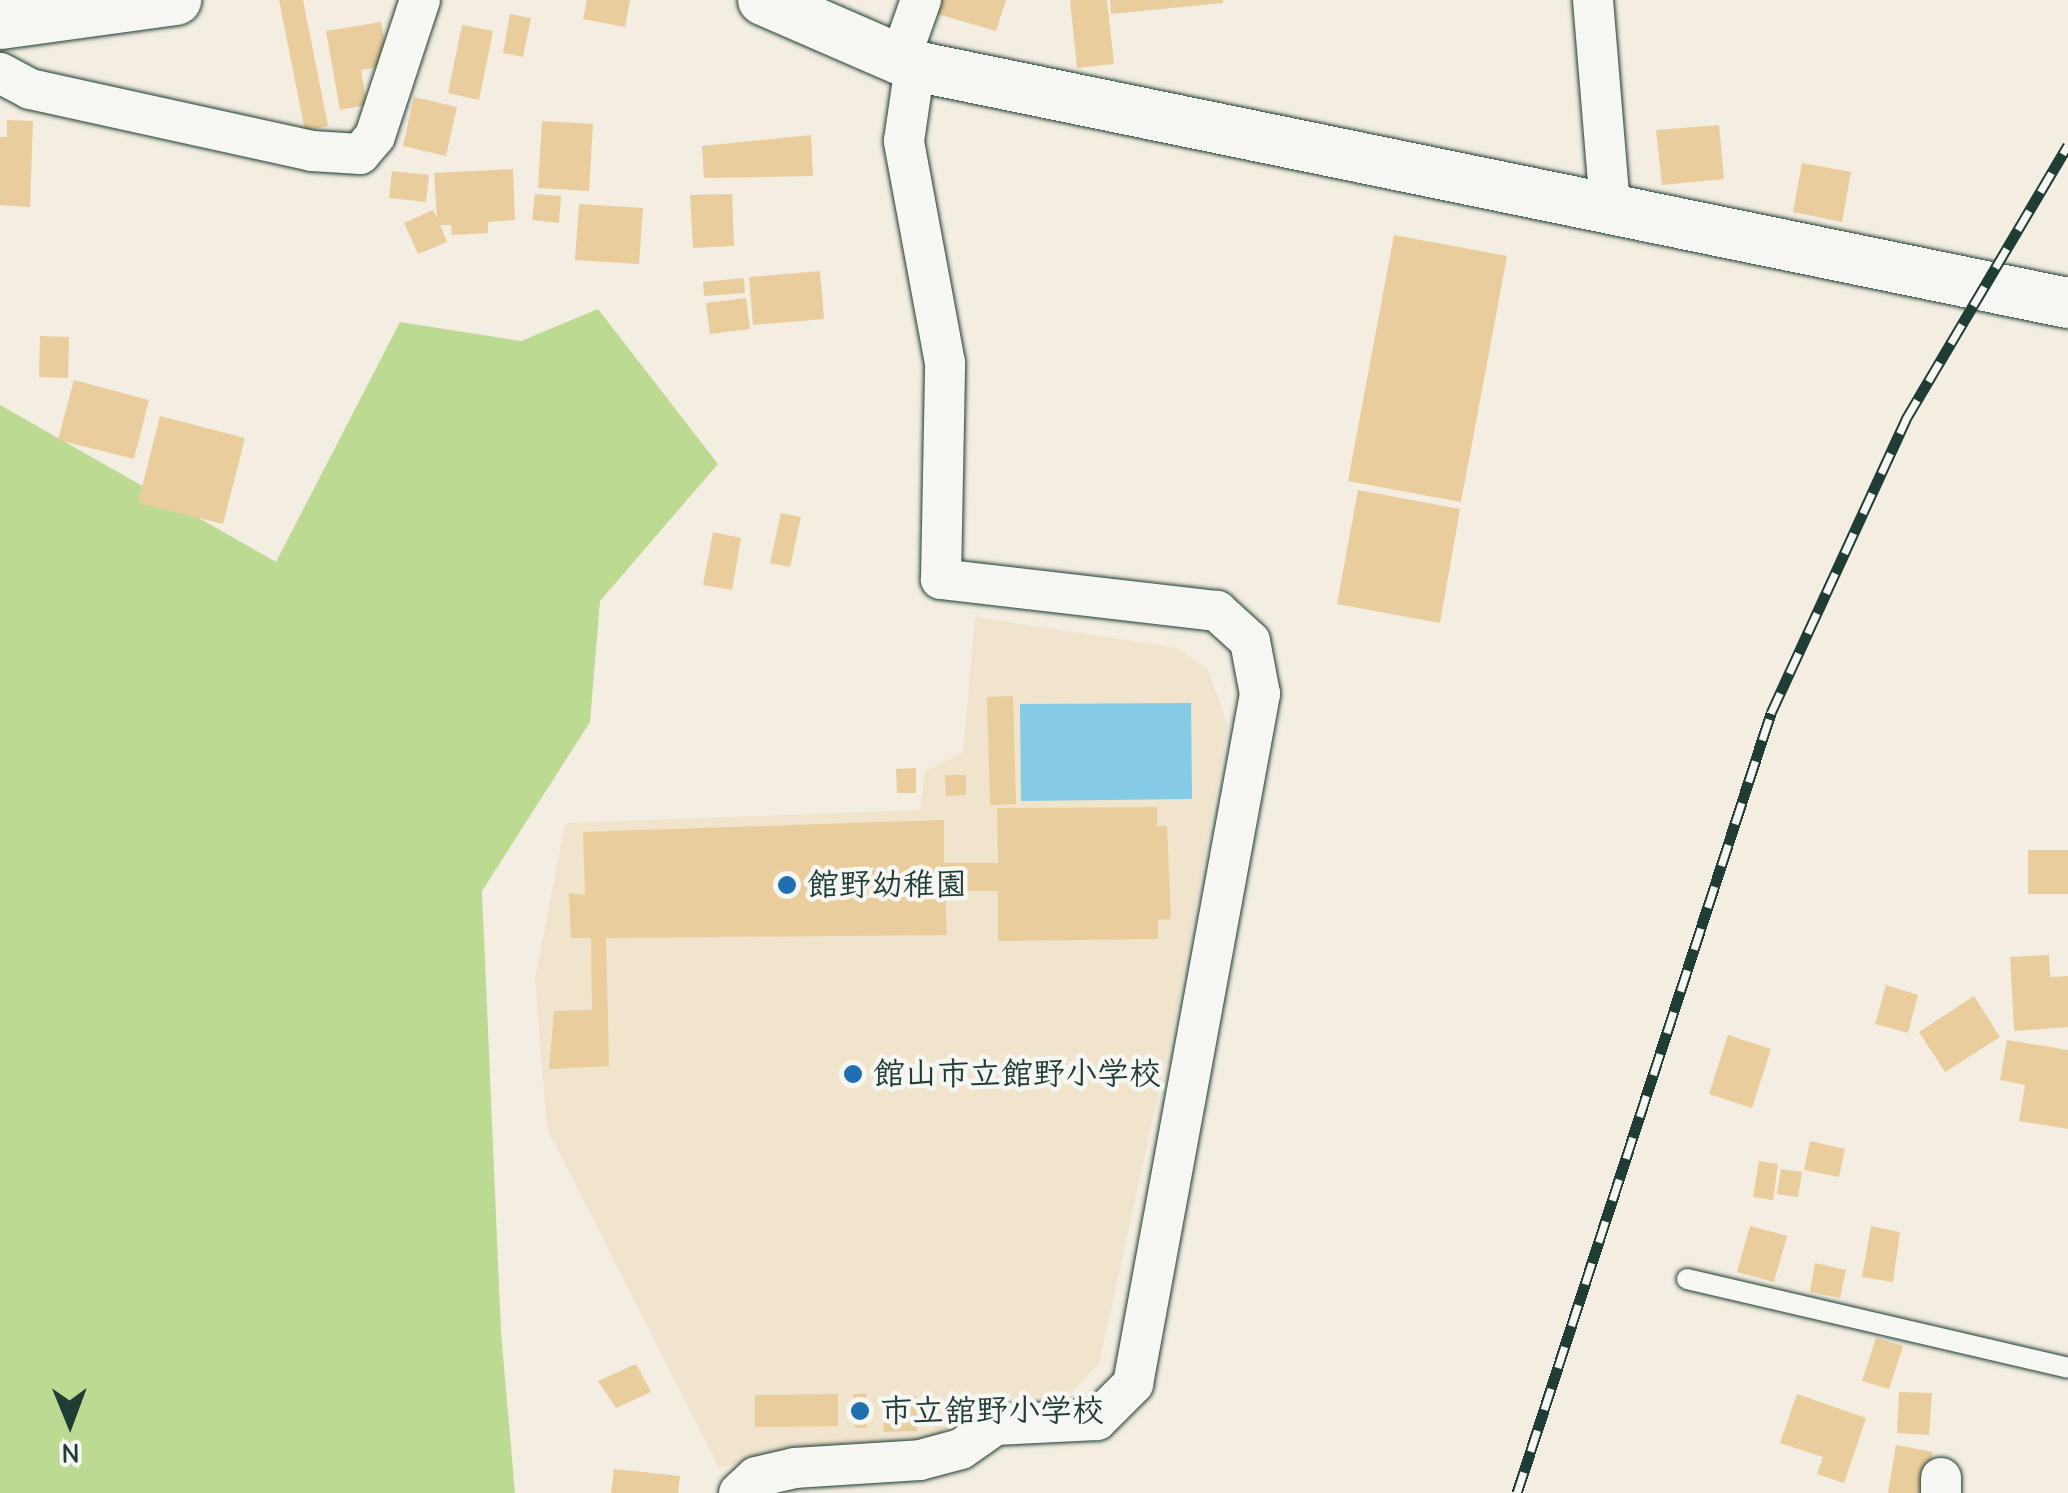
<!DOCTYPE html>
<html>
<head>
<meta charset="utf-8">
<style>
	body { margin:0 }
	#map { position:relative; width:2068px; height:1493px; overflow:hidden; background:#f3eee1; font-family:"Comic Neue","Klee One",sans-serif }
	div>[style] { position:absolute }
	[style*='--x'] { left:calc(var(--x)*1px); top:calc(var(--y)*1px); width:calc(var(--w)*1px); rotate:calc(var(--a)*1deg) }
	.built>* { inset:0; background:#f0e4cd }
	.green>* { inset:0; background:#bcda92 }
	.water>* { inset:0; background:#85cbe6 }
	.building>* { inset:0; background:#e9cd9d }
	.roads { filter:drop-shadow(0 0 2px #1f3d34) drop-shadow(0 0 2px #1f3d34) }
	.service>* { height:20px; margin:-10px; padding:0 10px; transform-origin:10px; border-radius:10px; background:#f6f6f2 }
	.minor>* { height:40px; margin:-20px; padding:0 20px; transform-origin:20px; border-radius:20px; background:#f6f6f2 }
	.tertiary>* { height:50px; margin:-25px; padding:0 25px; transform-origin:25px; border-radius:25px; background:#f6f6f2 }
	.rail>* { height:11px; margin-top:-5.5px; transform-origin:0; background:repeating-linear-gradient(90deg,#f6f6f2 0 22px,#1f3d34 0 44px); box-sizing:border-box; border-block:2px solid #1f3d34 }
	.dots>* { width:28px; height:28px; translate:-50% -50%; box-sizing:border-box; border:5px solid #f6f6f2; border-radius:50% }
	span { translate:-50% -50%; white-space:nowrap; text-align:center; line-height:1.15; -webkit-text-stroke:9px #f6f6f2; paint-order:stroke }
	.poi-label { font-size:32px; color:#1f3d34; font-weight:700 }
	.left { translate:0 -50%; text-align:left }
	.north { position:absolute; left:20px; top:1373px; width:100px; height:100px; -webkit-text-stroke:8px #f6f6f2; paint-order:stroke; rotate:179deg; font-size:28px; font-weight:700; line-height:40px; text-align:center; color:#1f3d34 }
	.north::after { content:''; display:block; margin:auto; width:35px; height:45px; background:#1f3d34; clip-path:polygon(50% 0,100% 100%,50% 72%,0 100%) }
</style>
</head>
<body>
<div id="map">
	<div class="built">
		<div style="clip-path:polygon(975px 617px,1177px 648px,1208px 669px,1228px 726px,1175px 1019px,1099px 1364px,1071px 1393px,978px 1400px,929px 1444px,719px 1467px,547px 1129px,535px 980px,565px 823px,920px 810px,925px 771px,963px 752px)"></div>
	</div>
	<div class="green">
		<div style="clip-path:polygon(598px 309px,718px 464px,600px 601px,590px 722px,482px 891px,501px 1332px,515px 1493px,0 1493px,0 405px,276px 562px,400px 322px,521px 341px)"></div>
	</div>
	<div class="water">
		<div style="clip-path:polygon(1191px 703px,1192px 799px,1021px 801px,1020px 704px)"></div>
	</div>
	<div class="building">
		<div style="clip-path:polygon(279px 0,303px 0,328px 126px,305px 131px)"></div>
		<div style="clip-path:polygon(587px 0,630px 0,625px 27px,583px 19px)"></div>
		<div style="clip-path:polygon(938px 0,1006px 0,996px 31px,934px 13px)"></div>
		<div style="clip-path:polygon(1070px 0,1107px 0,1114px 64px,1077px 68px)"></div>
		<div style="clip-path:polygon(1110px 0,1223px 0,1223px 3px,1111px 14px)"></div>
		<div style="clip-path:polygon(510px 14px,531px 18px,523px 57px,503px 53px)"></div>
		<div style="clip-path:polygon(381px 22px,389px 65px,361px 70px,367px 105px,340px 110px,326px 31px)"></div>
		<div style="clip-path:polygon(462px 25px,493px 31px,479px 100px,448px 93px)"></div>
		<div style="clip-path:polygon(414px 97px,457px 107px,446px 156px,403px 146px)"></div>
		<div style="clip-path:polygon(7px 120px,33px 121px,30px 207px,0 205px,0 137px,7px 137px)"></div>
		<div style="clip-path:polygon(542px 121px,593px 124px,589px 191px,538px 188px)"></div>
		<div style="clip-path:polygon(1719px 125px,1724px 179px,1662px 185px,1656px 130px)"></div>
		<div style="clip-path:polygon(811px 135px,813px 176px,704px 178px,702px 146px)"></div>
		<div style="clip-path:polygon(1802px 163px,1851px 172px,1842px 222px,1793px 212px)"></div>
		<div style="clip-path:polygon(513px 169px,515px 220px,488px 222px,488px 233px,452px 235px,451px 225px,440px 225px,447px 242px,418px 254px,404px 223px,433px 210px,437px 218px,434px 173px)"></div>
		<div style="clip-path:polygon(392px 171px,429px 175px,426px 202px,389px 198px)"></div>
		<div style="clip-path:polygon(535px 194px,561px 196px,559px 223px,532px 220px)"></div>
		<div style="clip-path:polygon(732px 194px,734px 246px,693px 248px,690px 195px)"></div>
		<div style="clip-path:polygon(579px 204px,643px 208px,639px 264px,575px 260px)"></div>
		<div style="clip-path:polygon(1394px 235px,1507px 256px,1461px 502px,1348px 481px)"></div>
		<div style="clip-path:polygon(820px 271px,824px 319px,753px 325px,749px 277px)"></div>
		<div style="clip-path:polygon(744px 278px,745px 293px,704px 296px,703px 282px)"></div>
		<div style="clip-path:polygon(746px 298px,750px 329px,710px 334px,706px 303px)"></div>
		<div style="clip-path:polygon(40px 336px,69px 337px,68px 378px,39px 377px)"></div>
		<div style="clip-path:polygon(74px 380px,149px 400px,134px 459px,58px 440px)"></div>
		<div style="clip-path:polygon(160px 416px,245px 438px,223px 524px,138px 503px)"></div>
		<div style="clip-path:polygon(1358px 490px,1460px 509px,1440px 623px,1337px 604px)"></div>
		<div style="clip-path:polygon(781px 513px,801px 517px,790px 567px,770px 563px)"></div>
		<div style="clip-path:polygon(713px 532px,741px 538px,732px 590px,703px 585px)"></div>
		<div style="clip-path:polygon(1013px 696px,1016px 804px,990px 805px,987px 697px)"></div>
		<div style="clip-path:polygon(916px 768px,916px 793px,897px 793px,896px 769px)"></div>
		<div style="clip-path:polygon(945px 775px,966px 775px,966px 795px,946px 796px)"></div>
		<div style="clip-path:polygon(1157px 807px,1157px 826px,1167px 826px,1171px 919px,1158px 920px,1158px 939px,998px 941px,998px 891px,945px 891px,947px 935px,606px 938px,609px 1066px,549px 1069px,554px 1011px,592px 1010px,591px 938px,571px 938px,569px 893px,585px 895px,583px 832px,944px 820px,944px 863px,998px 863px,997px 808px)"></div>
		<div style="clip-path:polygon(2028px 850px,2068px 850px,2068px 894px,2028px 894px)"></div>
		<div style="clip-path:polygon(2049px 955px,2050px 977px,2068px 976px,2068px 1027px,2014px 1031px,2010px 957px)"></div>
		<div style="clip-path:polygon(1886px 985px,1918px 995px,1908px 1033px,1875px 1024px)"></div>
		<div style="clip-path:polygon(1974px 996px,2000px 1037px,1945px 1072px,1919px 1032px)"></div>
		<div style="clip-path:polygon(1728px 1035px,1771px 1049px,1752px 1108px,1709px 1094px)"></div>
		<div style="clip-path:polygon(2007px 1040px,2068px 1050px,2068px 1129px,2019px 1121px,2025px 1085px,2000px 1080px)"></div>
		<div style="clip-path:polygon(1810px 1141px,1845px 1149px,1839px 1177px,1804px 1170px)"></div>
		<div style="clip-path:polygon(1759px 1161px,1778px 1164px,1773px 1200px,1753px 1197px)"></div>
		<div style="clip-path:polygon(1781px 1169px,1802px 1172px,1798px 1197px,1777px 1194px)"></div>
		<div style="clip-path:polygon(1750px 1226px,1787px 1236px,1774px 1282px,1737px 1272px)"></div>
		<div style="clip-path:polygon(1871px 1226px,1900px 1232px,1893px 1282px,1862px 1277px)"></div>
		<div style="clip-path:polygon(1815px 1263px,1846px 1270px,1840px 1298px,1810px 1292px)"></div>
		<div style="clip-path:polygon(1876px 1338px,1903px 1346px,1889px 1389px,1862px 1381px)"></div>
		<div style="clip-path:polygon(636px 1364px,651px 1392px,616px 1408px,598px 1381px)"></div>
		<div style="clip-path:polygon(1899px 1392px,1932px 1393px,1929px 1435px,1897px 1433px)"></div>
		<div style="clip-path:polygon(866px 1393px,867px 1428px,855px 1428px,853px 1394px)"></div>
		<div style="clip-path:polygon(838px 1394px,838px 1426px,755px 1427px,755px 1395px)"></div>
		<div style="clip-path:polygon(1797px 1394px,1866px 1418px,1844px 1483px,1817px 1474px,1823px 1457px,1780px 1443px)"></div>
		<div style="clip-path:polygon(883px 1396px,916px 1396px,917px 1431px,884px 1432px)"></div>
		<div style="clip-path:polygon(1896px 1445px,1933px 1452px,1925px 1493px,1888px 1493px)"></div>
		<div style="clip-path:polygon(614px 1469px,680px 1476px,678px 1493px,611px 1493px)"></div>
	</div>
	<div class="roads">
		<div class="service">
			<div style="--x:1687;--y:1279;--w:391;--a:13.1"></div>
		</div>
		<div class="minor">
			<div style="--x:1593;--y:0;--w:209;--a:85.3"></div>
			<div style="--x:900;--y:59;--w:63;--a:-70.4"></div>
			<div style="--x:0;--y:73;--w:34;--a:28"></div>
			<div style="--x:30;--y:89;--w:289;--a:12.4"></div>
			<div style="--x:312;--y:151;--w:48;--a:3.6"></div>
			<div style="--x:360;--y:154;--w:23;--a:-50"></div>
			<div style="--x:375;--y:136;--w:143;--a:-71.7"></div>
			<div style="--x:739;--y:1493;--w:23;--a:-43"></div>
			<div style="--x:756;--y:1477;--w:39;--a:-13"></div>
			<div style="--x:794;--y:1468;--w:126;--a:-3.6"></div>
			<div style="--x:920;--y:1460;--w:42;--a:-15"></div>
			<div style="--x:961;--y:1449;--w:42;--a:-35.2"></div>
			<div style="--x:995;--y:1425;--w:102;--a:-2.8"></div>
			<div style="--x:1097;--y:1420;--w:51;--a:-45"></div>
			<div style="--x:1133;--y:1384;--w:702;--a:-79.57"></div>
			<div style="--x:1260;--y:694;--w:54;--a:-100.7"></div>
			<div style="--x:1250;--y:641;--w:45;--a:-137.7"></div>
			<div style="--x:1217;--y:611;--w:278;--a:-173.4"></div>
			<div style="--x:941;--y:579;--w:216;--a:-88.9"></div>
			<div style="--x:945;--y:363;--w:226;--a:-100.5"></div>
			<div style="--x:904;--y:141;--w:76;--a:-81.7"></div>
			<div style="--x:1941;--y:1493;--w:15;--a:-90"></div>
		</div>
		<div class="tertiary">
			<div style="--x:763;--y:0;--w:166;--a:23.5"></div>
			<div style="--x:915;--y:66;--w:1177;--a:11.62"></div>
			<div style="--x:0;--y:24;--w:178;--a:-7.8"></div>
		</div>
	</div>
	<div class="rail">
		<div style="--x:1517;--y:1493;--w:820;--a:-71.96"></div>
		<div style="--x:1771;--y:713;--w:324;--a:-65.3"></div>
		<div style="--x:1906;--y:419;--w:318;--a:-59.4"></div>
	</div>
	<div class="dots">
		<div style="left:787px;top:885px;background:#1f6fb2"></div>
		<div style="left:853px;top:1074px;background:#1f6fb2"></div>
		<div style="left:860px;top:1411px;background:#1f6fb2"></div>
	</div>
	<div class="poi-label">
		<span class="left" style="left:807px;top:885px">館野幼稚園</span>
		<span class="left" style="left:873px;top:1074px">館山市立館野小学校</span>
		<span class="left" style="left:880px;top:1411px">市立舘野小学校</span>
	</div>
	<div class="north">N</div>
</div>
</body>
</html>
